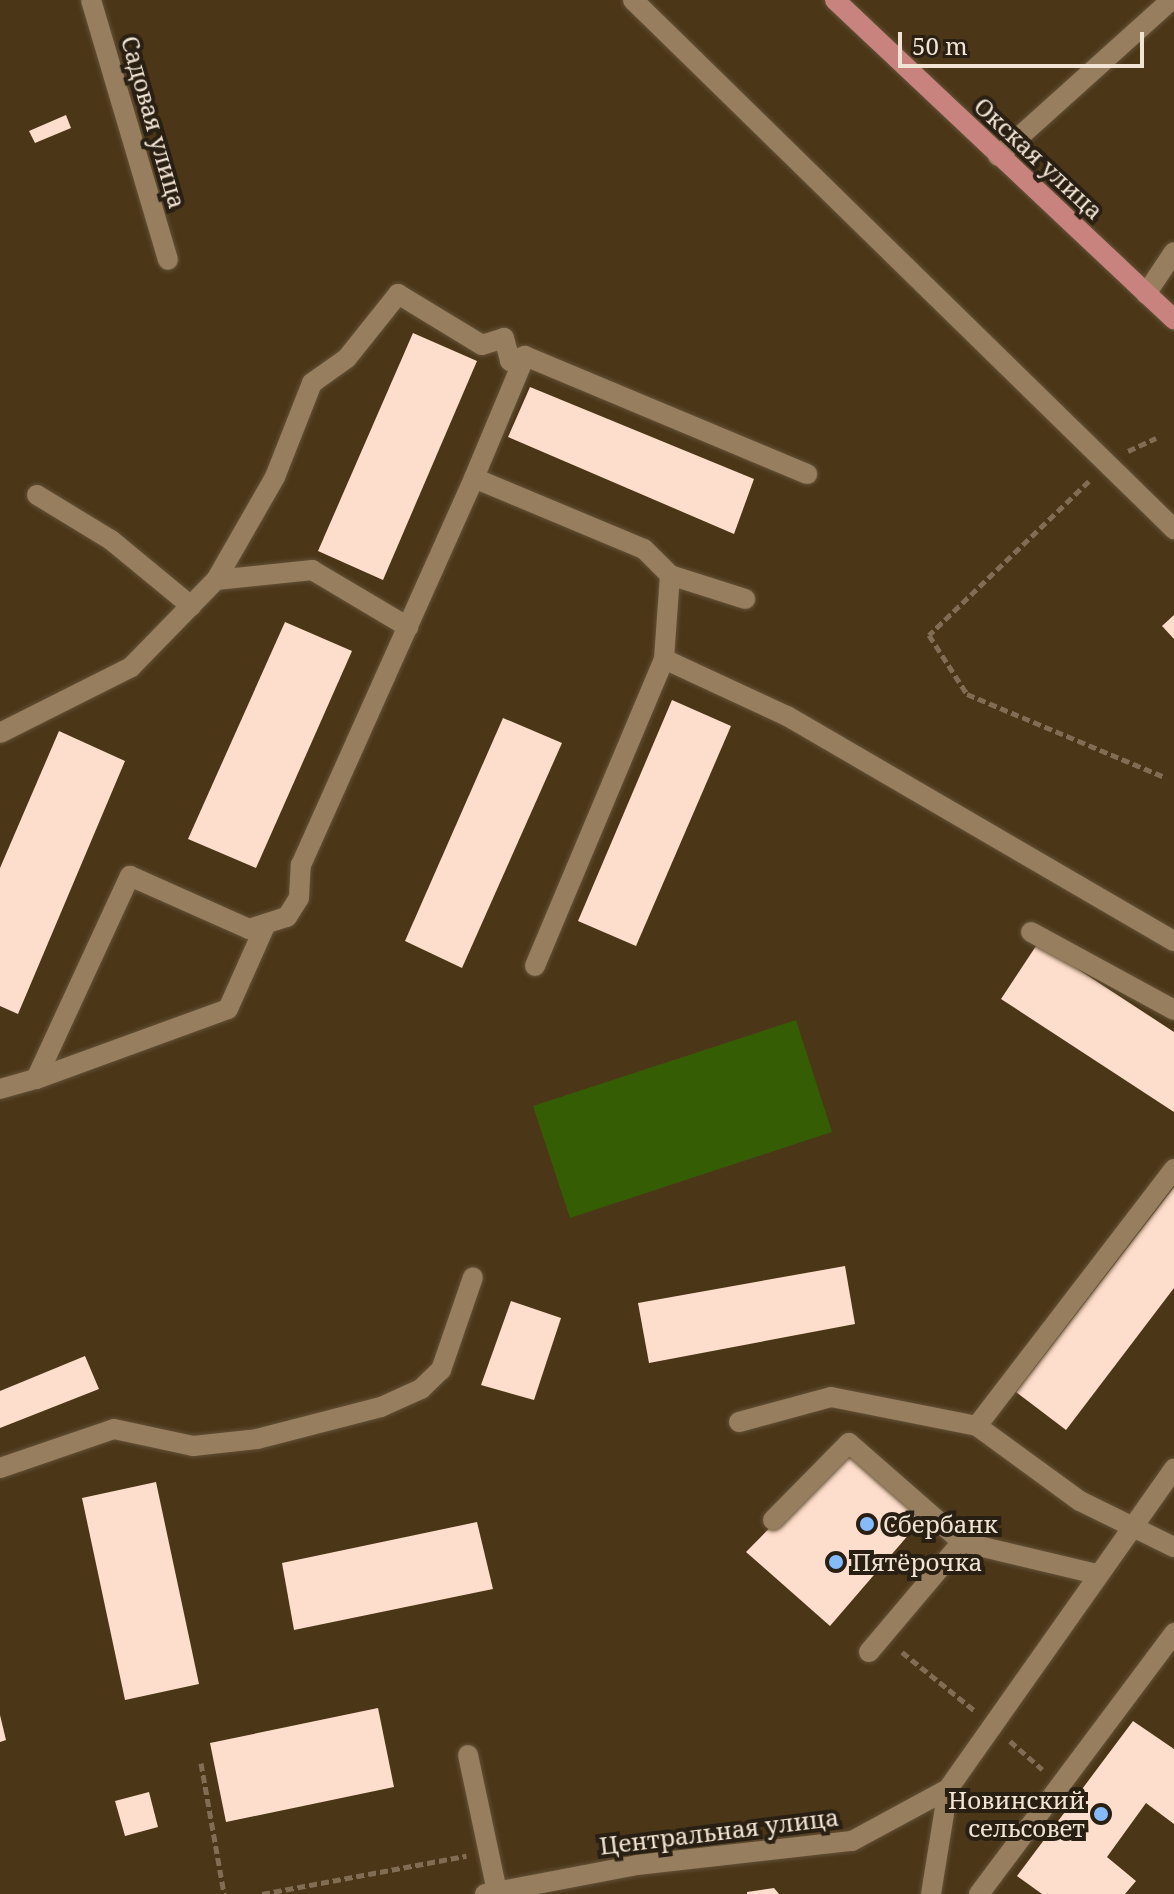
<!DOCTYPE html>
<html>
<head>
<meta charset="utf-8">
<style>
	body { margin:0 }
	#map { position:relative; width:1174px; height:1894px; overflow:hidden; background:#4b3618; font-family:"Noto Serif",serif }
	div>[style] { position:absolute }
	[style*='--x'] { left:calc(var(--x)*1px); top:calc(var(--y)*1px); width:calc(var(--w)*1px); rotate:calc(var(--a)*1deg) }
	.green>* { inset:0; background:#355d04 }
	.building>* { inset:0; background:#fdddcb }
	.path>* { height:5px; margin-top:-2.5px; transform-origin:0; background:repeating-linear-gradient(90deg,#806d53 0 8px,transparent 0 12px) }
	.roads { filter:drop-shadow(0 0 2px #635137) drop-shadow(0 0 2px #635137) }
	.minor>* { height:20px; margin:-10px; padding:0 10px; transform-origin:10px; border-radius:10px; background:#977e5f }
	.major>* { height:20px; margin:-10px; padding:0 10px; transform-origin:10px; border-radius:10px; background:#c8837e }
	.dots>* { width:22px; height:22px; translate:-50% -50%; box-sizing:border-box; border:4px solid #292013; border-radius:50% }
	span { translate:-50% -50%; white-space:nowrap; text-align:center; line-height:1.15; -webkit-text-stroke:8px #292013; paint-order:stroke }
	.street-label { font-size:24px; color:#f2e4d4 }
	.poi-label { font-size:24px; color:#f2e4d4 }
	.left { translate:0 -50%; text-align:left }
	.right { translate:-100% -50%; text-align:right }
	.scale { position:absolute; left:898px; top:32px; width:246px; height:36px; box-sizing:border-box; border:4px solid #f2e4d4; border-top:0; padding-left:10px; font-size:24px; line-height:28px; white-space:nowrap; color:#f2e4d4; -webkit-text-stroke:6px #292013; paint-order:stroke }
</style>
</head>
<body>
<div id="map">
	<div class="green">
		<div style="clip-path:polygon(796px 1020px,832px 1132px,570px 1218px,533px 1106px)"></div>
	</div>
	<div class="building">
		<div style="clip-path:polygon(66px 115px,71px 128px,35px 143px,29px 131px)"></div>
		<div style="clip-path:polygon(413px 333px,477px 361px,383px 580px,318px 551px)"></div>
		<div style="clip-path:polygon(530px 387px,754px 479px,734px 534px,508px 437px)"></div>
		<div style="clip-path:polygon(1174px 615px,1174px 639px,1162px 626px)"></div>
		<div style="clip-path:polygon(285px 622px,352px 651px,256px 868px,188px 839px)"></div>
		<div style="clip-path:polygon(672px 700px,731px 726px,636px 946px,578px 921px)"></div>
		<div style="clip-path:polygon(503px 718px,562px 743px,462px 968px,405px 941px)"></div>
		<div style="clip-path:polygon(59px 731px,125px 761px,18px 1014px,0 1006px,0 868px)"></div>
		<div style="clip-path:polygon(1038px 943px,1174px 1032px,1174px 1112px,1001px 999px)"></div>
		<div style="clip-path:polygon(1174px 1187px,1174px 1288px,1066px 1430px,1016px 1392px)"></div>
		<div style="clip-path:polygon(845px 1266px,855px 1324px,649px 1363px,638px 1303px)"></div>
		<div style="clip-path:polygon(511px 1301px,561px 1318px,534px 1400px,481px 1385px)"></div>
		<div style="clip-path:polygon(85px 1356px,99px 1389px,0 1428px,0 1391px)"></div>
		<div style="clip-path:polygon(847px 1449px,923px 1518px,830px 1626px,746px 1552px)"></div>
		<div style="clip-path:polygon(156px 1482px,199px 1684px,125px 1700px,82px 1498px)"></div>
		<div style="clip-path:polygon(477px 1522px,493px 1589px,294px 1630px,282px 1563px)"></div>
		<div style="clip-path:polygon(378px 1708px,394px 1787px,226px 1822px,210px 1743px)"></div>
		<div style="clip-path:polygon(0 1715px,6px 1740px,0 1742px)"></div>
		<div style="clip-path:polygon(1133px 1721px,1174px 1749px,1174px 1824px,1146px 1803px,1107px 1857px,1136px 1881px,1125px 1894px,1042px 1894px,1017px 1876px)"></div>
		<div style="clip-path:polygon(149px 1792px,158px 1827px,125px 1836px,115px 1801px)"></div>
		<div style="clip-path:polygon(774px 1888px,779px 1894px,747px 1894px,747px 1892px)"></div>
	</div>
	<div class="path">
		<div style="--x:1128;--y:451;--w:31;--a:-25"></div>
		<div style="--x:1089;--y:481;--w:222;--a:136.1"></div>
		<div style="--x:929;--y:635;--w:70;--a:57.2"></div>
		<div style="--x:967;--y:694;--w:212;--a:22.8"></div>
		<div style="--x:902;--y:1652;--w:94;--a:38.9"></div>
		<div style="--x:1010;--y:1741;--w:43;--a:41.2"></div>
		<div style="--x:201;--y:1763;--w:133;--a:80"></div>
		<div style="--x:262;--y:1894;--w:208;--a:-10.6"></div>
	</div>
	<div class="roads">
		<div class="minor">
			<div style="--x:91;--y:0;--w:271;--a:73.5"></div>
			<div style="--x:633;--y:0;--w:757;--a:44.36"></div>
			<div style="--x:998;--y:156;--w:233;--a:-42"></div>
			<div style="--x:1146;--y:294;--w:50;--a:-56.3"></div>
			<div style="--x:525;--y:356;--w:306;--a:22.7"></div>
			<div style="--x:37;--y:495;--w:87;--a:31.3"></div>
			<div style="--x:111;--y:540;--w:104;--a:39.5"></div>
			<div style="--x:670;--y:575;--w:79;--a:17.7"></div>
			<div style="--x:216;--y:580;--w:97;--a:-5.9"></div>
			<div style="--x:312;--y:570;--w:112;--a:30.7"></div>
			<div style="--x:0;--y:733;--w:147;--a:-26.7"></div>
			<div style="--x:131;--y:667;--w:122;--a:-45.7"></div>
			<div style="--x:216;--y:580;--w:119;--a:-60.2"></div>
			<div style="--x:275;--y:477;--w:101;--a:-68.5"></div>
			<div style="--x:312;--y:383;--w:43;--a:-35.5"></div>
			<div style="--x:347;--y:358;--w:82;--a:-51.4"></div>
			<div style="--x:398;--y:294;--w:98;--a:31.3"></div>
			<div style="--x:482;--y:345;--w:23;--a:-18"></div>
			<div style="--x:504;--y:338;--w:24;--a:75"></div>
			<div style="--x:510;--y:361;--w:16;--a:-18"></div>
			<div style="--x:525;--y:356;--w:132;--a:112.7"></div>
			<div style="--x:1031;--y:932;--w:163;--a:28.6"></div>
			<div style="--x:535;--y:966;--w:333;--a:-67.2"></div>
			<div style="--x:36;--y:1079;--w:204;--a:-20"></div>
			<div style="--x:228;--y:1009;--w:89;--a:-66"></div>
			<div style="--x:0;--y:1089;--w:37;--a:-16"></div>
			<div style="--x:36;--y:1079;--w:224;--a:-65.2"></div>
			<div style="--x:130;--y:876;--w:130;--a:24"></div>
			<div style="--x:249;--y:929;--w:40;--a:-18"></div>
			<div style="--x:287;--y:917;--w:22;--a:-58"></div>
			<div style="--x:299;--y:898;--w:33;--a:-87"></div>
			<div style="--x:301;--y:865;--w:424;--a:-65.9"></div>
			<div style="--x:474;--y:478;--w:184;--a:22.7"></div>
			<div style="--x:644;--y:549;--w:37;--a:45"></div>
			<div style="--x:670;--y:575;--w:84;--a:94.1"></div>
			<div style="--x:664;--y:659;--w:136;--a:24.9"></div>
			<div style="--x:787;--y:716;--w:448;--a:30.2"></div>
			<div style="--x:1174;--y:1169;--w:324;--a:127.5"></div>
			<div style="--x:977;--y:1426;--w:127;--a:36.1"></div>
			<div style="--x:1080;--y:1501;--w:105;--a:26.1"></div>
			<div style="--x:739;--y:1422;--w:95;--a:-15.2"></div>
			<div style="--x:831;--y:1397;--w:149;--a:11.2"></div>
			<div style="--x:0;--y:1468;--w:120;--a:-18.9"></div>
			<div style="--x:114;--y:1429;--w:81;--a:12.1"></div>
			<div style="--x:193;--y:1446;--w:64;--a:-6.2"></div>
			<div style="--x:257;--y:1439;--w:128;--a:-14.5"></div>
			<div style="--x:381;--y:1407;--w:44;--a:-24.2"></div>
			<div style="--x:421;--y:1389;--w:28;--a:-44"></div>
			<div style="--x:441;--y:1370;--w:98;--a:-71"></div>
			<div style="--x:773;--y:1520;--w:108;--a:-45.4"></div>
			<div style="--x:849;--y:1443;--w:150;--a:41.2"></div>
			<div style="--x:869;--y:1652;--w:144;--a:-49.8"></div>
			<div style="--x:962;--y:1542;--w:138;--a:13.4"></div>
			<div style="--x:468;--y:1755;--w:140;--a:78"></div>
			<div style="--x:485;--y:1894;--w:155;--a:-10.8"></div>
			<div style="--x:637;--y:1865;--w:216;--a:-6.4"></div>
			<div style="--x:852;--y:1841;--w:109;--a:-28.4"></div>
			<div style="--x:931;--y:1894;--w:106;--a:-80.8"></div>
			<div style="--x:948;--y:1789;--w:392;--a:-54.8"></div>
			<div style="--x:979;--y:1894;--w:326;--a:-53.2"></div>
		</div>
		<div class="major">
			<div style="--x:835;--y:0;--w:466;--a:43.3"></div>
		</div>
	</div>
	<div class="dots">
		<div style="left:867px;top:1524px;background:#85bbfb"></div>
		<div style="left:836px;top:1562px;background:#85bbfb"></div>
		<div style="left:1101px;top:1814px;background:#85bbfb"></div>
	</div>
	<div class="street-label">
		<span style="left:154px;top:122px;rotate:74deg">Садовая улица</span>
		<span style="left:1039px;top:158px;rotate:43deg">Окская улица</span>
		<span style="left:719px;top:1831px;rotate:-7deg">Центральная улица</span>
	</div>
	<div class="poi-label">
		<span class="left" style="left:883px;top:1524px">Сбербанк</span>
		<span class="left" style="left:852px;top:1562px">Пятёрочка</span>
		<span class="right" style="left:1085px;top:1814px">Новинский<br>сельсовет</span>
	</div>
	<div class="scale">50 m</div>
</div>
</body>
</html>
